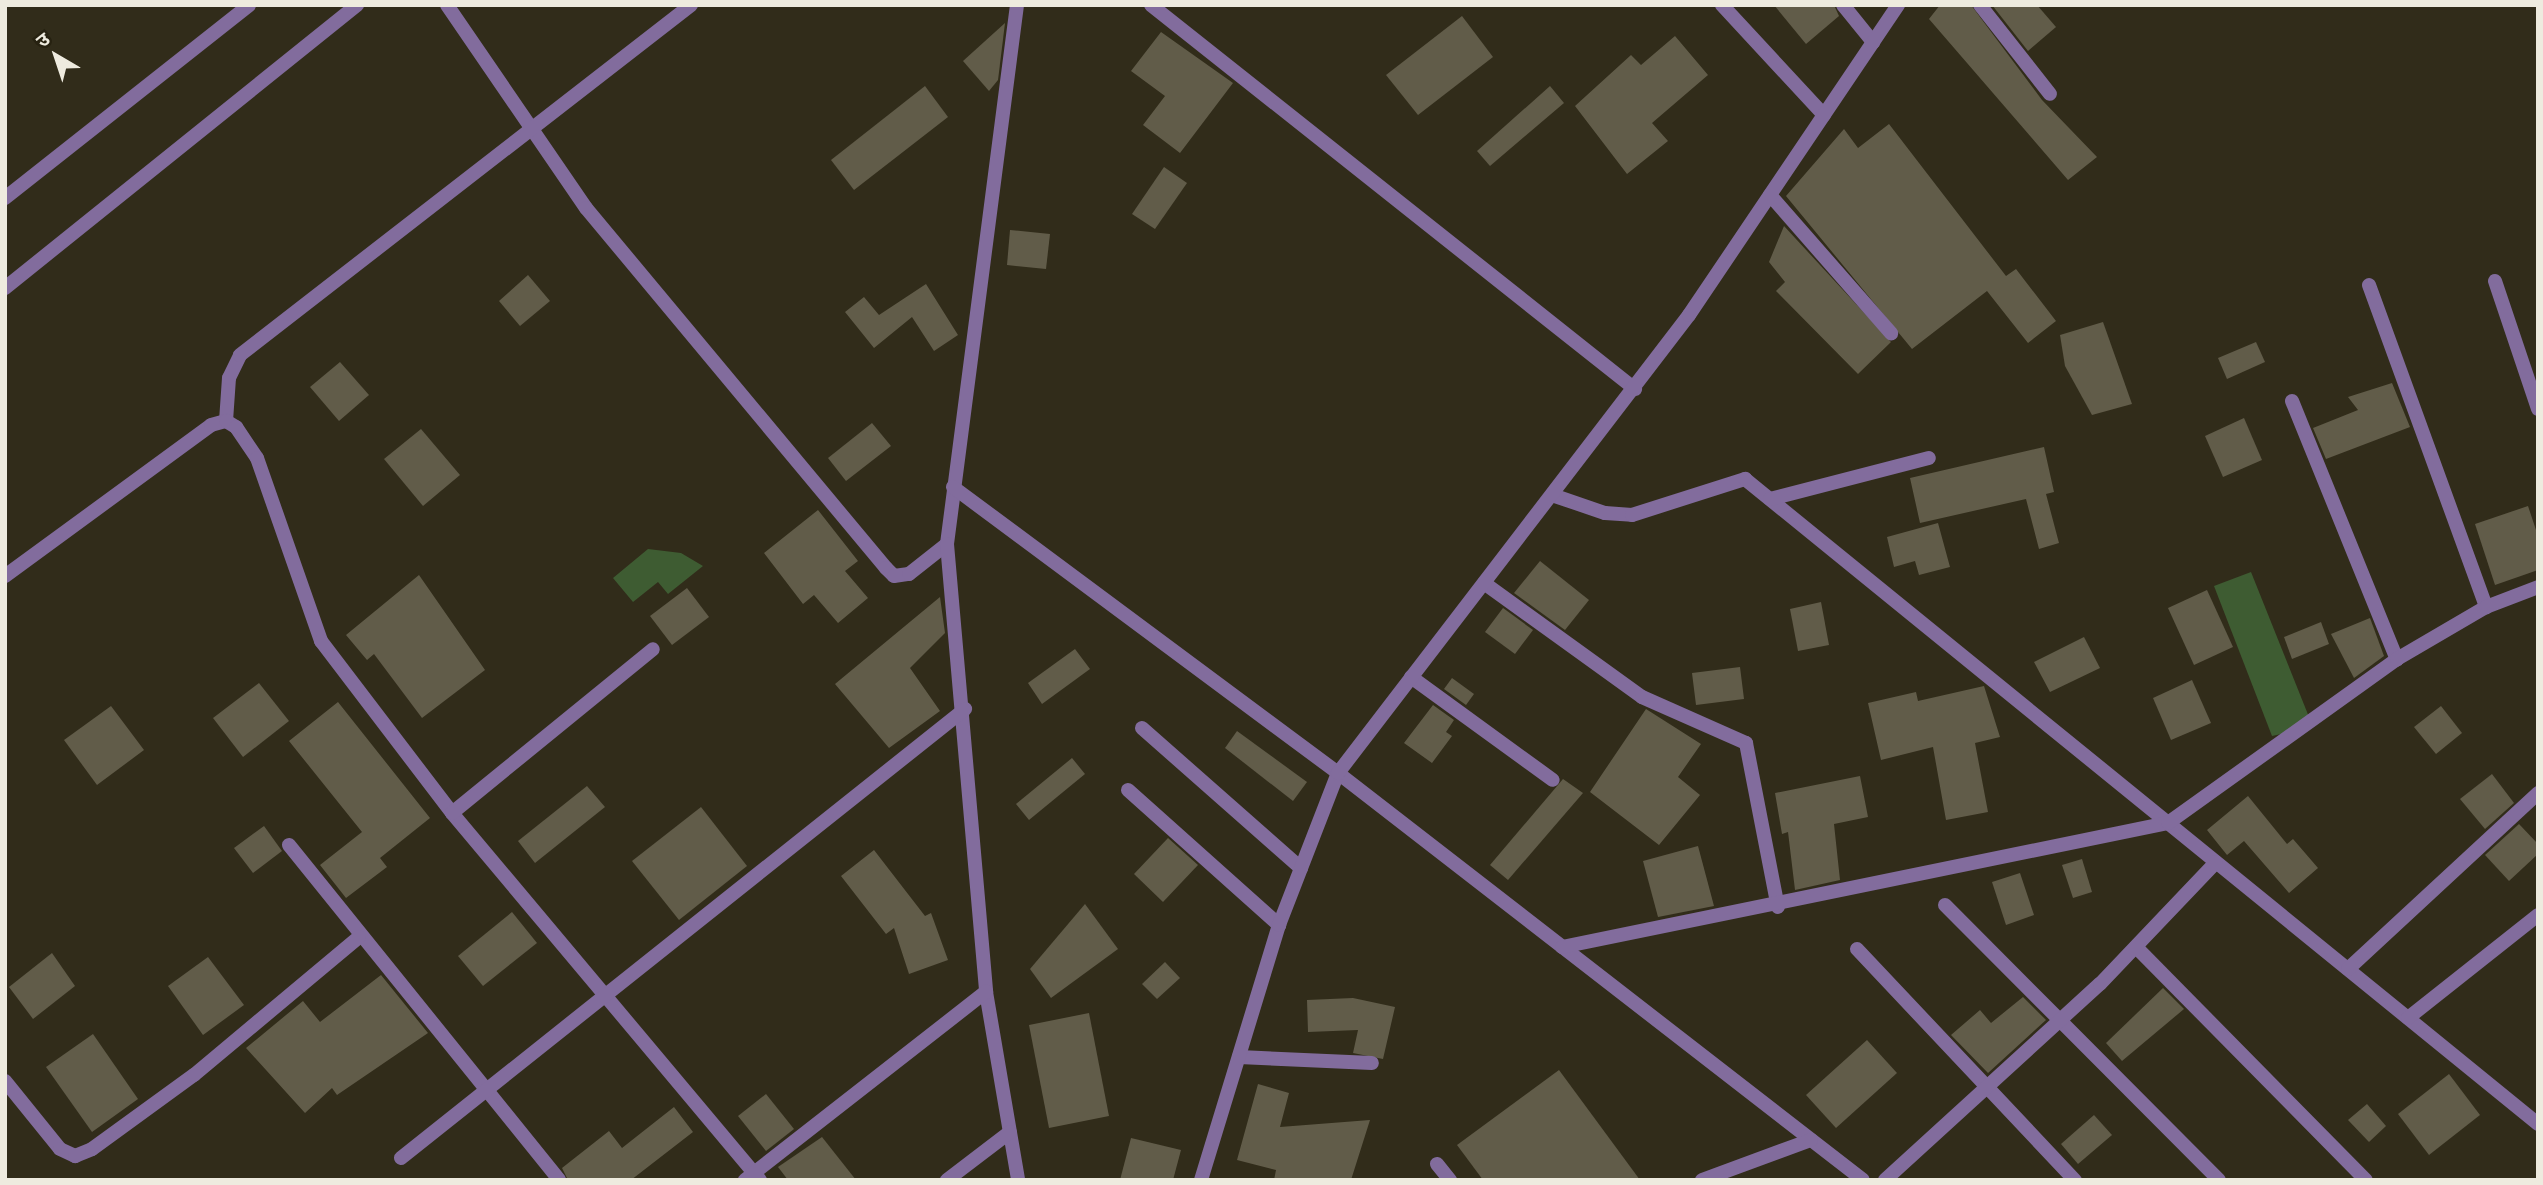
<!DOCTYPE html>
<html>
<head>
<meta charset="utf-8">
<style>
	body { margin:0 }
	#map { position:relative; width:2543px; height:1185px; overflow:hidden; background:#312c1a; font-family:"PT Sans Narrow","Noto Sans Devanagari",sans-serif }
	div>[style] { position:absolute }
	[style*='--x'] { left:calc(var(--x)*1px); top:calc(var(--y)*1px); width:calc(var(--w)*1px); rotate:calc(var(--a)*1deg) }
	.green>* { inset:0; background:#3e5c32 }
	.building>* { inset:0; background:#615c49 }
	.service>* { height:14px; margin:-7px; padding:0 7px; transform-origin:7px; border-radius:7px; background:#826c9d }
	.minor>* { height:14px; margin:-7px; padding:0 7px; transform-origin:7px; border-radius:7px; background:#826c9d }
	.tertiary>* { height:14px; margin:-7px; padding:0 7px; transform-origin:7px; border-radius:7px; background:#826c9d }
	span { translate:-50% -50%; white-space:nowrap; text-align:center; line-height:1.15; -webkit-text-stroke:6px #272211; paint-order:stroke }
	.frame { position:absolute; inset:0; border:7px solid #eeebdf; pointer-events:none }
	.north { position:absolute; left:21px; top:21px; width:70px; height:70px; -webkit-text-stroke:5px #272211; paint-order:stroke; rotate:321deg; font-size:19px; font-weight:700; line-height:28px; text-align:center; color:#eeebdf }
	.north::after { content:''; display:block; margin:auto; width:24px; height:32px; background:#eeebdf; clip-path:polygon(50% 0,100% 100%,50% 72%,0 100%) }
</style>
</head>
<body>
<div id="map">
	<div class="green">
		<div style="clip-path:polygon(648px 549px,681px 553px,703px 566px,668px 594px,658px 582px,633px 602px,613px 578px)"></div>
		<div style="clip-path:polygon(2251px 572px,2313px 727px,2272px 736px,2214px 586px)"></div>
	</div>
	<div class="building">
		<div style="clip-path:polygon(1774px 5px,1834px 5px,1839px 16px,1806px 44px)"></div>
		<div style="clip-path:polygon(1940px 5px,1971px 5px,2042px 100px,2097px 157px,2068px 180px,1929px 19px)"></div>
		<div style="clip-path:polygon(1992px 5px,2037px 5px,2056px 27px,2028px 51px)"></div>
		<div style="clip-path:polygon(1462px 16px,1493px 57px,1418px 115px,1386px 75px)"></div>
		<div style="clip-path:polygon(1005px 23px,998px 80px,989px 91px,963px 61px)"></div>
		<div style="clip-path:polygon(1161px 32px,1233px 83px,1180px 153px,1143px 125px,1165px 96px,1131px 71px)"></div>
		<div style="clip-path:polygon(1675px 36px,1708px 75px,1652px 123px,1668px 141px,1627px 174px,1575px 106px,1631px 55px,1641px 65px)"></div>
		<div style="clip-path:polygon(925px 86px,948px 117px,854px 190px,831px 160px)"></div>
		<div style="clip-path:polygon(1550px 86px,1564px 103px,1490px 166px,1477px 151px)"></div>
		<div style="clip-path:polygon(1889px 124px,2006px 276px,2016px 269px,2056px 321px,2028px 343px,1987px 291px,1912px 349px,1786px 196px,1844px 129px,1858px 148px)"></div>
		<div style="clip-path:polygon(1164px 167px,1187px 183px,1155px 229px,1132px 214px)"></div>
		<div style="clip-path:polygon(1784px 226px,1891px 342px,1858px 374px,1776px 291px,1785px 282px,1769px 262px)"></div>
		<div style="clip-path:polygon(1010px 230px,1050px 234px,1046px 269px,1007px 265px)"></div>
		<div style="clip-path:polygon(528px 275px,550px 301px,520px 326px,499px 301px)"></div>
		<div style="clip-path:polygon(926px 284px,958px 335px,934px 351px,912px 317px,874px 348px,845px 312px,864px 297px,879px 315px)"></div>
		<div style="clip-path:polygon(2103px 322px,2132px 404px,2092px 415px,2065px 366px,2060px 335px)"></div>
		<div style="clip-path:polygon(2256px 342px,2265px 362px,2227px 379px,2218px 358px)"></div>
		<div style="clip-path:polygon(340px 362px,369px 395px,339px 421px,310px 387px)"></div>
		<div style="clip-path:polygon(2392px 383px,2410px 427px,2326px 459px,2313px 428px,2358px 410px,2348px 397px)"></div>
		<div style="clip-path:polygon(2244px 418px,2262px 460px,2223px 477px,2205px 436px)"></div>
		<div style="clip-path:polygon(872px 423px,891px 446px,846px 481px,828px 458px)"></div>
		<div style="clip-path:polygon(421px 429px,460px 475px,423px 506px,384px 459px)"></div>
		<div style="clip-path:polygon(2044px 447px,2054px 492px,2046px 494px,2059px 543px,2039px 549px,2026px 499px,1920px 523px,1910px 478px)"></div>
		<div style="clip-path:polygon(2528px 506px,2538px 536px,2538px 570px,2495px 585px,2475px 524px)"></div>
		<div style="clip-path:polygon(818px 510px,858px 561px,845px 571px,868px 598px,838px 623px,814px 595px,803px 604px,764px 553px)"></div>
		<div style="clip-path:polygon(1938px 523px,1950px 567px,1919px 575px,1915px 561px,1894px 567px,1887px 537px)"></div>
		<div style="clip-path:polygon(1540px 561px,1589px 600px,1565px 630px,1514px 593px)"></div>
		<div style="clip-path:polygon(419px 575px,485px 670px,422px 718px,374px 654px,367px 660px,346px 635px)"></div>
		<div style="clip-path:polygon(687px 588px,709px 617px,672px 645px,650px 616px)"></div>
		<div style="clip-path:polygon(2207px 590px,2233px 647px,2194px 665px,2168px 608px)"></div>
		<div style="clip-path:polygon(940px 597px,945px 633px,910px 668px,940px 711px,889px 748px,835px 684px)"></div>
		<div style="clip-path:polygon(1821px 602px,1829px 645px,1798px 651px,1790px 609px)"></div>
		<div style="clip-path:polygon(1503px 608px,1533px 630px,1515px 654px,1485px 632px)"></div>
		<div style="clip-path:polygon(2370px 618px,2384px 656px,2354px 678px,2331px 634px)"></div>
		<div style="clip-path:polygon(2321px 622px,2329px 644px,2292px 659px,2284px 637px)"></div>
		<div style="clip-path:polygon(2084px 637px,2100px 668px,2050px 692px,2034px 662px)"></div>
		<div style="clip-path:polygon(1075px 649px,1090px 669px,1042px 704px,1028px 683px)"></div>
		<div style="clip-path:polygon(1740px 667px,1744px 699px,1696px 705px,1692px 673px)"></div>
		<div style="clip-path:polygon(1452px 678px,1474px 694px,1466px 705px,1444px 689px)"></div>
		<div style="clip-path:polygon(2192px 680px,2211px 723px,2171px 740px,2153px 698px)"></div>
		<div style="clip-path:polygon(259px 683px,289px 721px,243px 757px,213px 718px)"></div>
		<div style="clip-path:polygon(1984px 686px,2000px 737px,1975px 743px,1988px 812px,1946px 820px,1933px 747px,1881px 760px,1868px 703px,1916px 692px,1918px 701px)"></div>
		<div style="clip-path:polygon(338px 702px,430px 818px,380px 858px,387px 867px,346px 898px,320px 865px,362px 832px,289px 741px)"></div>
		<div style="clip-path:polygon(1433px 705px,1454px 720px,1446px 732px,1452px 736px,1432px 763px,1404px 743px)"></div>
		<div style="clip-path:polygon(111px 706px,144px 750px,97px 785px,64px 740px)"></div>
		<div style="clip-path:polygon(2441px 706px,2462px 733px,2436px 754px,2414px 727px)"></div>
		<div style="clip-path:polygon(1646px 709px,1701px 744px,1678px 777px,1700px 795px,1659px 845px,1590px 792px)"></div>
		<div style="clip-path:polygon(1237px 731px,1307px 782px,1293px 801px,1225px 748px)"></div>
		<div style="clip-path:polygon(1072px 758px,1085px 774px,1029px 820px,1016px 804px)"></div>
		<div style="clip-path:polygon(2492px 774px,2514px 803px,2485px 829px,2460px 799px)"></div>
		<div style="clip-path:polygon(1860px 776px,1868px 817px,1834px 824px,1840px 880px,1795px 890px,1788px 832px,1782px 834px,1775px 793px)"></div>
		<div style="clip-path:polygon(1563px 779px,1583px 793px,1508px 880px,1490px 865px)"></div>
		<div style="clip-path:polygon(587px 786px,605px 807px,535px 863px,518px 841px)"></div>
		<div style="clip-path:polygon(2248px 796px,2287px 844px,2293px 839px,2318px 868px,2289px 893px,2244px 841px,2227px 855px,2207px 830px)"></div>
		<div style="clip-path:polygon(701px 807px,747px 866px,679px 920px,632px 861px)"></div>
		<div style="clip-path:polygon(2519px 824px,2538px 844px,2538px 854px,2509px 881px,2485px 855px)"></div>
		<div style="clip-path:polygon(264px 826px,282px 851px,253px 873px,234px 848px)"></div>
		<div style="clip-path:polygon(1168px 838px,1198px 865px,1163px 902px,1134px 874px)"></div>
		<div style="clip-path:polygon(1698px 846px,1714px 906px,1658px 917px,1643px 861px)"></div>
		<div style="clip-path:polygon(874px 850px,925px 916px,931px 913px,948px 960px,909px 974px,894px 928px,886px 934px,841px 876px)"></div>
		<div style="clip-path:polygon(2082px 859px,2092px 892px,2073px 898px,2062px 865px)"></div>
		<div style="clip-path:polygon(2020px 873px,2034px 915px,2006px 925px,1992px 882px)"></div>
		<div style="clip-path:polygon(1085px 904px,1118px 949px,1051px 998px,1030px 969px)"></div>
		<div style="clip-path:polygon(512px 912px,537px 943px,483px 986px,458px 956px)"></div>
		<div style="clip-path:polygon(52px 953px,75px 986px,33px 1019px,9px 987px)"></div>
		<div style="clip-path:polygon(208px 957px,244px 1005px,203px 1035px,168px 986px)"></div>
		<div style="clip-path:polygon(1165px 962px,1180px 978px,1157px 999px,1142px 984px)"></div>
		<div style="clip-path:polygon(381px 975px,428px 1033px,337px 1095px,332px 1088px,305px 1113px,246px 1048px,303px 1001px,320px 1022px)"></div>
		<div style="clip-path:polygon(2163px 988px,2184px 1009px,2122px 1061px,2106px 1043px)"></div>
		<div style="clip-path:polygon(2023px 997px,2046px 1020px,1988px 1073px,1951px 1035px,1980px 1010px,1991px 1023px)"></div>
		<div style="clip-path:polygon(1353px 998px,1395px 1007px,1383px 1059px,1353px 1053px,1358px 1030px,1308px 1032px,1307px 1000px)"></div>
		<div style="clip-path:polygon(1089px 1013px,1109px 1116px,1049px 1128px,1029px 1025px)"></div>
		<div style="clip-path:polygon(93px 1034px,138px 1099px,92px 1132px,46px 1067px)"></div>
		<div style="clip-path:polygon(1867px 1040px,1897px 1073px,1836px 1128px,1806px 1095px)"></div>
		<div style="clip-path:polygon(1559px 1070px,1640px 1180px,1483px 1180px,1457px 1145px)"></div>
		<div style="clip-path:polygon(2449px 1074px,2480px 1115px,2429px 1155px,2398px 1114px)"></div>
		<div style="clip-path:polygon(1258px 1084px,1289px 1093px,1280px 1127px,1370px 1120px,1351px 1180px,1274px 1180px,1276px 1170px,1237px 1160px)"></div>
		<div style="clip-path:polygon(766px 1094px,794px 1129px,766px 1151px,738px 1116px)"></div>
		<div style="clip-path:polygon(2367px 1104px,2386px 1126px,2369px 1142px,2348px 1120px)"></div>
		<div style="clip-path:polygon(674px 1107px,693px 1132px,631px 1180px,568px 1180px,562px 1168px,609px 1131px,622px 1148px)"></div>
		<div style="clip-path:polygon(2094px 1115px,2112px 1135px,2078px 1164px,2061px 1144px)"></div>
		<div style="clip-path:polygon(822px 1137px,856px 1180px,788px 1180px,778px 1167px)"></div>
		<div style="clip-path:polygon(1131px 1138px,1181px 1150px,1173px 1180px,1120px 1180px)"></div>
	</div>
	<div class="service">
		<div style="--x:1722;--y:5;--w:150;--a:47.2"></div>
		<div style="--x:1980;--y:5;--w:113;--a:51.8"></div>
		<div style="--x:1770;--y:195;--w:184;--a:48.8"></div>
		<div style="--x:1142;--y:728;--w:212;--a:41.4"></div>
	</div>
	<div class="minor">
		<div style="--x:447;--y:5;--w:246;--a:55.6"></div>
		<div style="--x:586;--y:208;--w:469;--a:50.2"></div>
		<div style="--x:886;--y:568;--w:11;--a:45"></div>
		<div style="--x:894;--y:576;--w:15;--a:-8"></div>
		<div style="--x:909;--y:574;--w:48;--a:-38.3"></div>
		<div style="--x:1017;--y:5;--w:544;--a:97.4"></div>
		<div style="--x:947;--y:544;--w:450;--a:85"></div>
		<div style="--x:986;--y:992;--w:191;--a:80.3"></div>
		<div style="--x:1151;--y:5;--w:618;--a:38.43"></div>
		<div style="--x:1843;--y:5;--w:48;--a:51"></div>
		<div style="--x:2495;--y:281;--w:135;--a:71.4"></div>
		<div style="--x:2369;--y:285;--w:343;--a:70"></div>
		<div style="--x:2292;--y:401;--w:279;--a:67.9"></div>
		<div style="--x:226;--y:421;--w:43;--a:-86"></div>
		<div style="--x:229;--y:378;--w:25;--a:-64"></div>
		<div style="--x:240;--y:355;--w:571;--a:-37.81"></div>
		<div style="--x:953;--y:487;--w:480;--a:36.6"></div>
		<div style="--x:1338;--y:773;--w:664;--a:37.78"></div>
		<div style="--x:1552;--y:495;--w:56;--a:18.8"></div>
		<div style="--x:1605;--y:513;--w:27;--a:4"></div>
		<div style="--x:1632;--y:515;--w:119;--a:-17.7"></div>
		<div style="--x:1745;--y:479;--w:1022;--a:39.12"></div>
		<div style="--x:1770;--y:499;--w:164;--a:-14.5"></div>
		<div style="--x:5;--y:576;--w:255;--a:-36.2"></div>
		<div style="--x:211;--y:425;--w:16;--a:-15"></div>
		<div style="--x:226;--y:421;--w:12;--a:31"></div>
		<div style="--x:236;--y:427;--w:37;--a:56"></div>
		<div style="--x:257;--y:458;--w:194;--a:70.7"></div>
		<div style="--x:321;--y:641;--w:216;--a:52.7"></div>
		<div style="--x:452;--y:813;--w:479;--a:50"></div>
		<div style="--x:1484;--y:583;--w:195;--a:35.8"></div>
		<div style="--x:1642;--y:697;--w:114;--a:23.9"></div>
		<div style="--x:1746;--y:743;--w:167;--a:79"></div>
		<div style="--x:1411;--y:677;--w:175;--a:36"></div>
		<div style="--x:1128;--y:790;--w:203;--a:41.8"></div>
		<div style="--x:452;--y:813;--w:259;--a:-39.2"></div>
		<div style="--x:289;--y:845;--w:430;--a:51.1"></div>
		<div style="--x:1945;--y:905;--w:388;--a:45.1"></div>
		<div style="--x:1562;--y:947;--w:619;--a:-11.56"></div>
		<div style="--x:2168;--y:823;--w:282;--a:-35.6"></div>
		<div style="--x:2397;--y:659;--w:103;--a:-30.3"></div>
		<div style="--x:2486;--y:607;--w:56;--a:-21"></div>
		<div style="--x:2137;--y:948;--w:326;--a:45.4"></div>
		<div style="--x:1857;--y:949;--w:318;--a:46.7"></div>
		<div style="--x:2348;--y:969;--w:259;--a:-42.8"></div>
		<div style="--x:2408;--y:1018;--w:166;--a:-38.4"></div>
		<div style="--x:1239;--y:1057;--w:133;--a:2.6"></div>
		<div style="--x:5;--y:1081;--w:87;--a:51"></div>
		<div style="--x:60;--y:1149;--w:17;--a:25"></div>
		<div style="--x:75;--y:1156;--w:18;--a:-22"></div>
		<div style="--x:92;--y:1149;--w:126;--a:-36"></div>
		<div style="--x:194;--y:1075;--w:215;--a:-39.9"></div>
		<div style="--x:401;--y:1158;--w:721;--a:-38.52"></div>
		<div style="--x:1437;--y:1164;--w:21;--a:51"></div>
		<div style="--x:745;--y:1180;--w:306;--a:-38"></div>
		<div style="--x:947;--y:1180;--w:79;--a:-37.3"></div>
		<div style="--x:1702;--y:1180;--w:116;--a:-20.2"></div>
		<div style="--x:1885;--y:1180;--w:291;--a:-42.4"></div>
		<div style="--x:2100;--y:984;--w:168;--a:-46.4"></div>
	</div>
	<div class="tertiary">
		<div style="--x:5;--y:198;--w:311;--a:-38.3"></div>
		<div style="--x:5;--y:288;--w:452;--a:-38.8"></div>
		<div style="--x:1201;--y:1180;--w:267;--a:-73"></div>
		<div style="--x:1279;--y:925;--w:163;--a:-68.8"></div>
		<div style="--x:1338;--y:773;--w:577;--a:-52.53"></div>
		<div style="--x:1689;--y:315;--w:374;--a:-56"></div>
	</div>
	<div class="frame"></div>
	<div class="north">उ</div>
</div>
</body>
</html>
